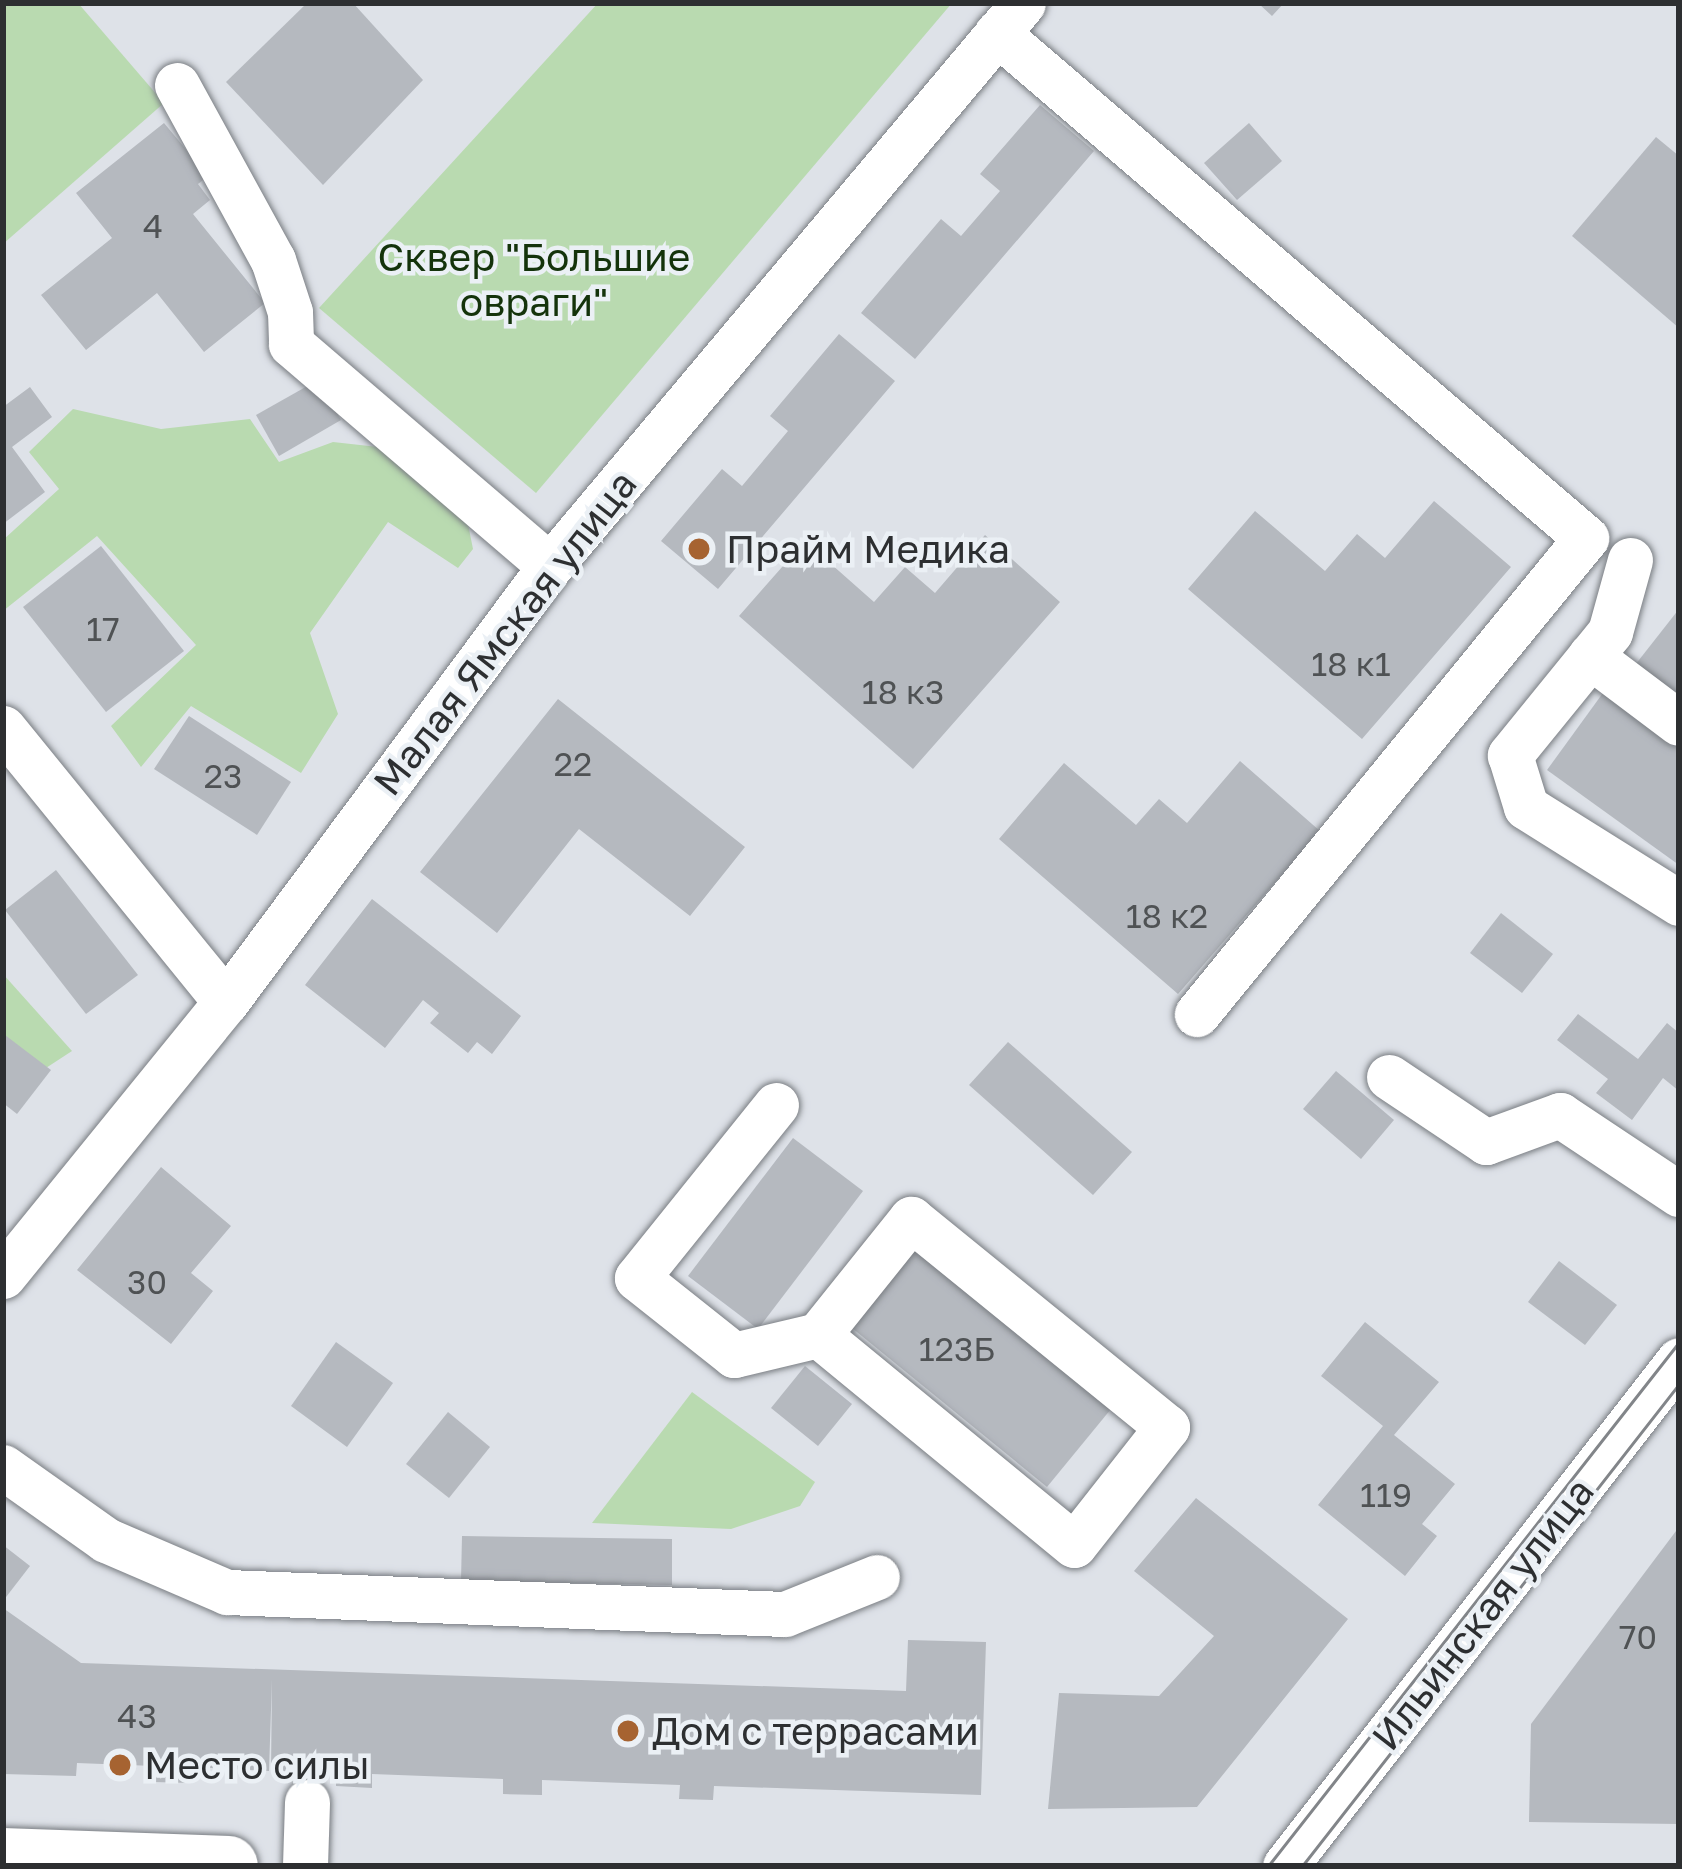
<!DOCTYPE html>
<html>
<head>
<meta charset="utf-8">
<style>
	body { margin:0 }
	#map { position:relative; width:1682px; height:1869px; overflow:hidden; background:#dee2e8; font-family:"Golos Text",sans-serif }
	div>[style] { position:absolute }
	[style*='--x'] { left:calc(var(--x)*1px); top:calc(var(--y)*1px); width:calc(var(--w)*1px); rotate:calc(var(--a)*1deg) }
	.green>* { inset:0; background:#b9dab0 }
	.building>* { inset:0; background:#b5b9bf }
	.roads { filter:drop-shadow(0 0 3px #7a7e83) drop-shadow(0 0 3px #7a7e83) }
	.minor>* { height:45px; margin:-22.5px; padding:0 22.5px; transform-origin:22.5px; border-radius:22.5px; background:#fff }
	.major>* { height:60px; margin:-30px; padding:0 30px; transform-origin:30px; border-radius:30px; background:#fff }
	.tram>* { height:3px; margin:-1.5px; padding:0 1.5px; transform-origin:1.5px; border-radius:1.5px; background:#828589 }
	.dots>* { width:33px; height:33px; translate:-50% -50%; box-sizing:border-box; border:6px solid #ebf0f5; border-radius:50% }
	span { translate:-50% -50%; white-space:nowrap; text-align:center; line-height:1.15; -webkit-text-stroke:9px #ebf0f5; paint-order:stroke }
	.number-label { font-size:33px; color:#4f5254 }
	.number-label span { -webkit-text-stroke-width:0 }
	.park-label { font-size:39px; color:#14330b }
	.poi-label { font-size:39px; color:#2d2f31 }
	.left { translate:0 -50%; text-align:left }
	.street-label { font-size:39px; color:#2d2f31 }
	.frame { position:absolute; inset:0; border:6px solid #2d2f31; pointer-events:none }
</style>
</head>
<body>
<div id="map">
	<div class="green">
		<div style="clip-path:polygon(3px 3px,78px 3px,164px 103px,3px 244px)"></div>
		<div style="clip-path:polygon(598px 3px,952px 3px,536px 493px,319px 308px)"></div>
		<div style="clip-path:polygon(73px 409px,161px 429px,250px 419px,279px 462px,333px 442px,378px 447px,466px 514px,473px 549px,458px 568px,388px 522px,310px 633px,338px 714px,301px 773px,191px 706px,141px 767px,111px 726px,196px 645px,97px 536px,3px 611px,3px 540px,59px 489px,29px 452px)"></div>
		<div style="clip-path:polygon(3px 974px,72px 1051px,3px 1096px)"></div>
		<div style="clip-path:polygon(692px 1392px,815px 1482px,800px 1506px,731px 1529px,592px 1523px)"></div>
	</div>
	<div class="building">
		<div style="clip-path:polygon(307px 3px,353px 3px,423px 80px,323px 185px,226px 82px)"></div>
		<div style="clip-path:polygon(1258px 3px,1284px 3px,1272px 16px)"></div>
		<div style="clip-path:polygon(1040px 105px,1094px 151px,915px 359px,861px 313px,941px 219px,961px 236px,1000px 191px,980px 174px)"></div>
		<div style="clip-path:polygon(164px 123px,208px 176px,198px 184px,210px 200px,193px 214px,265px 303px,204px 352px,157px 293px,86px 350px,41px 295px,112px 238px,76px 193px)"></div>
		<div style="clip-path:polygon(1249px 123px,1282px 161px,1237px 200px,1204px 163px)"></div>
		<div style="clip-path:polygon(1656px 137px,1679px 156px,1679px 328px,1572px 236px)"></div>
		<div style="clip-path:polygon(839px 334px,895px 381px,718px 589px,661px 541px,722px 469px,742px 486px,788px 431px,770px 416px)"></div>
		<div style="clip-path:polygon(318px 380px,341px 420px,279px 456px,256px 415px)"></div>
		<div style="clip-path:polygon(30px 387px,52px 417px,12px 447px,45px 492px,3px 524px,3px 407px)"></div>
		<div style="clip-path:polygon(1434px 501px,1511px 567px,1362px 739px,1188px 589px,1255px 511px,1325px 571px,1357px 534px,1385px 558px)"></div>
		<div style="clip-path:polygon(985px 535px,1060px 602px,913px 769px,739px 616px,805px 541px,874px 602px,905px 567px,935px 593px)"></div>
		<div style="clip-path:polygon(101px 546px,184px 651px,106px 712px,23px 607px)"></div>
		<div style="clip-path:polygon(1679px 609px,1679px 711px,1628px 674px)"></div>
		<div style="clip-path:polygon(1608px 686px,1679px 738px,1679px 865px,1547px 770px)"></div>
		<div style="clip-path:polygon(558px 699px,745px 847px,690px 916px,579px 829px,497px 933px,420px 872px)"></div>
		<div style="clip-path:polygon(189px 716px,291px 782px,257px 835px,154px 769px)"></div>
		<div style="clip-path:polygon(1240px 761px,1320px 831px,1178px 994px,999px 839px,1064px 763px,1136px 825px,1159px 799px,1187px 823px)"></div>
		<div style="clip-path:polygon(56px 870px,138px 975px,86px 1014px,5px 910px)"></div>
		<div style="clip-path:polygon(372px 899px,521px 1016px,492px 1054px,477px 1042px,468px 1053px,430px 1023px,439px 1013px,423px 1000px,385px 1048px,305px 985px)"></div>
		<div style="clip-path:polygon(1501px 913px,1553px 954px,1522px 993px,1470px 953px)"></div>
		<div style="clip-path:polygon(1578px 1014px,1638px 1059px,1667px 1023px,1679px 1033px,1679px 1091px,1663px 1078px,1632px 1120px,1596px 1093px,1608px 1079px,1557px 1040px)"></div>
		<div style="clip-path:polygon(5px 1035px,51px 1070px,17px 1114px,3px 1103px)"></div>
		<div style="clip-path:polygon(1008px 1042px,1132px 1152px,1093px 1195px,969px 1085px)"></div>
		<div style="clip-path:polygon(1336px 1071px,1394px 1120px,1361px 1159px,1303px 1109px)"></div>
		<div style="clip-path:polygon(793px 1138px,863px 1191px,758px 1329px,688px 1276px)"></div>
		<div style="clip-path:polygon(161px 1167px,231px 1226px,191px 1273px,213px 1291px,171px 1344px,77px 1270px)"></div>
		<div style="clip-path:polygon(915px 1251px,1111px 1409px,1047px 1487px,852px 1328px)"></div>
		<div style="clip-path:polygon(1559px 1261px,1617px 1305px,1585px 1345px,1528px 1302px)"></div>
		<div style="clip-path:polygon(1365px 1322px,1439px 1382px,1394px 1435px,1455px 1484px,1422px 1524px,1437px 1536px,1405px 1576px,1318px 1505px,1383px 1426px,1321px 1376px)"></div>
		<div style="clip-path:polygon(336px 1342px,393px 1383px,347px 1447px,291px 1406px)"></div>
		<div style="clip-path:polygon(805px 1366px,852px 1404px,818px 1446px,771px 1408px)"></div>
		<div style="clip-path:polygon(448px 1412px,490px 1447px,449px 1498px,406px 1464px)"></div>
		<div style="clip-path:polygon(1196px 1498px,1348px 1619px,1197px 1807px,1048px 1809px,1059px 1693px,1159px 1696px,1214px 1636px,1134px 1571px)"></div>
		<div style="clip-path:polygon(1679px 1527px,1679px 1824px,1529px 1822px,1531px 1724px)"></div>
		<div style="clip-path:polygon(462px 1536px,672px 1539px,672px 1585px,461px 1581px)"></div>
		<div style="clip-path:polygon(3px 1545px,30px 1566px,3px 1601px)"></div>
		<div style="clip-path:polygon(3px 1608px,81px 1663px,906px 1691px,908px 1640px,986px 1642px,981px 1795px,714px 1786px,713px 1800px,679px 1799px,680px 1785px,542px 1780px,542px 1795px,503px 1794px,503px 1779px,372px 1774px,372px 1788px,336px 1786px,336px 1773px,271px 1771px,272px 1679px,269px 1771px,192px 1767px,191px 1783px,154px 1782px,154px 1766px,77px 1763px,76px 1776px,3px 1774px)"></div>
	</div>
	<div class="roads">
		<div class="minor">
			<div style="--x:997;--y:33;--w:776;--a:40.61"></div>
			<div style="--x:1586;--y:538;--w:615;--a:129.26"></div>
			<div style="--x:177;--y:85;--w:200;--a:61.3"></div>
			<div style="--x:273;--y:260;--w:55;--a:71.9"></div>
			<div style="--x:290;--y:312;--w:32;--a:88"></div>
			<div style="--x:291;--y:344;--w:341;--a:40.6"></div>
			<div style="--x:1630;--y:560;--w:75;--a:105.5"></div>
			<div style="--x:1610;--y:632;--w:159;--a:129.1"></div>
			<div style="--x:1510;--y:755;--w:54;--a:72.9"></div>
			<div style="--x:1526;--y:807;--w:181;--a:32.1"></div>
			<div style="--x:1590;--y:656;--w:111;--a:37"></div>
			<div style="--x:3;--y:728;--w:353;--a:50.9"></div>
			<div style="--x:1389;--y:1077;--w:117;--a:33.8"></div>
			<div style="--x:1486;--y:1142;--w:79;--a:-20"></div>
			<div style="--x:1560;--y:1115;--w:143;--a:33.6"></div>
			<div style="--x:776;--y:1105;--w:222;--a:128.8"></div>
			<div style="--x:637;--y:1278;--w:124;--a:38.4"></div>
			<div style="--x:734;--y:1355;--w:86;--a:-13.4"></div>
			<div style="--x:818;--y:1335;--w:149;--a:-51.3"></div>
			<div style="--x:911;--y:1219;--w:330;--a:39.1"></div>
			<div style="--x:1167;--y:1427;--w:150;--a:128.2"></div>
			<div style="--x:1074;--y:1545;--w:331;--a:-140.6"></div>
			<div style="--x:3;--y:1276;--w:353;--a:-50.9"></div>
			<div style="--x:226;--y:1002;--w:543;--a:-53.38"></div>
			<div style="--x:550;--y:566;--w:735;--a:-49.96"></div>
			<div style="--x:3;--y:1467;--w:126;--a:35.3"></div>
			<div style="--x:106;--y:1540;--w:132;--a:23.3"></div>
			<div style="--x:227;--y:1592;--w:558;--a:2.26"></div>
			<div style="--x:785;--y:1614;--w:99;--a:-21.9"></div>
			<div style="--x:305;--y:1866;--w:64;--a:-88.2"></div>
			<div style="--x:1285;--y:1866;--w:641;--a:-52.09"></div>
		</div>
		<div class="major">
			<div style="--x:3;--y:1858;--w:225;--a:2"></div>
		</div>
	</div>
	<div class="tram">
		<div style="--x:1268;--y:1866;--w:666;--a:-51.89"></div>
		<div style="--x:1302;--y:1866;--w:612;--a:-51.97"></div>
	</div>
	<div class="dots">
		<div style="left:699px;top:549px;background:#a66331"></div>
		<div style="left:628px;top:1731px;background:#a66331"></div>
		<div style="left:120px;top:1765px;background:#a66331"></div>
	</div>
	<div class="number-label">
		<span style="left:153px;top:226px">4</span>
		<span style="left:103px;top:629px">17</span>
		<span style="left:1351px;top:664px">18 к1</span>
		<span style="left:903px;top:692px">18 к3</span>
		<span style="left:573px;top:764px">22</span>
		<span style="left:223px;top:776px">23</span>
		<span style="left:1167px;top:916px">18 к2</span>
		<span style="left:147px;top:1282px">30</span>
		<span style="left:957px;top:1349px">123Б</span>
		<span style="left:1386px;top:1495px">119</span>
		<span style="left:1638px;top:1637px">70</span>
		<span style="left:137px;top:1716px">43</span>
	</div>
	<div class="park-label">
		<span style="left:534px;top:280px">Сквер "Большие<br>овраги"</span>
	</div>
	<div class="poi-label">
		<span class="left" style="left:726px;top:549px">Прайм Медика</span>
		<span class="left" style="left:652px;top:1731px">Дом с террасами</span>
		<span class="left" style="left:144px;top:1765px">Место силы</span>
	</div>
	<div class="street-label">
		<span style="left:505px;top:633px;rotate:-52deg">Малая Ямская улица</span>
		<span style="left:1483px;top:1614px;rotate:-52deg">Ильинская улица</span>
	</div>
	<div class="frame"></div>
</div>
</body>
</html>
